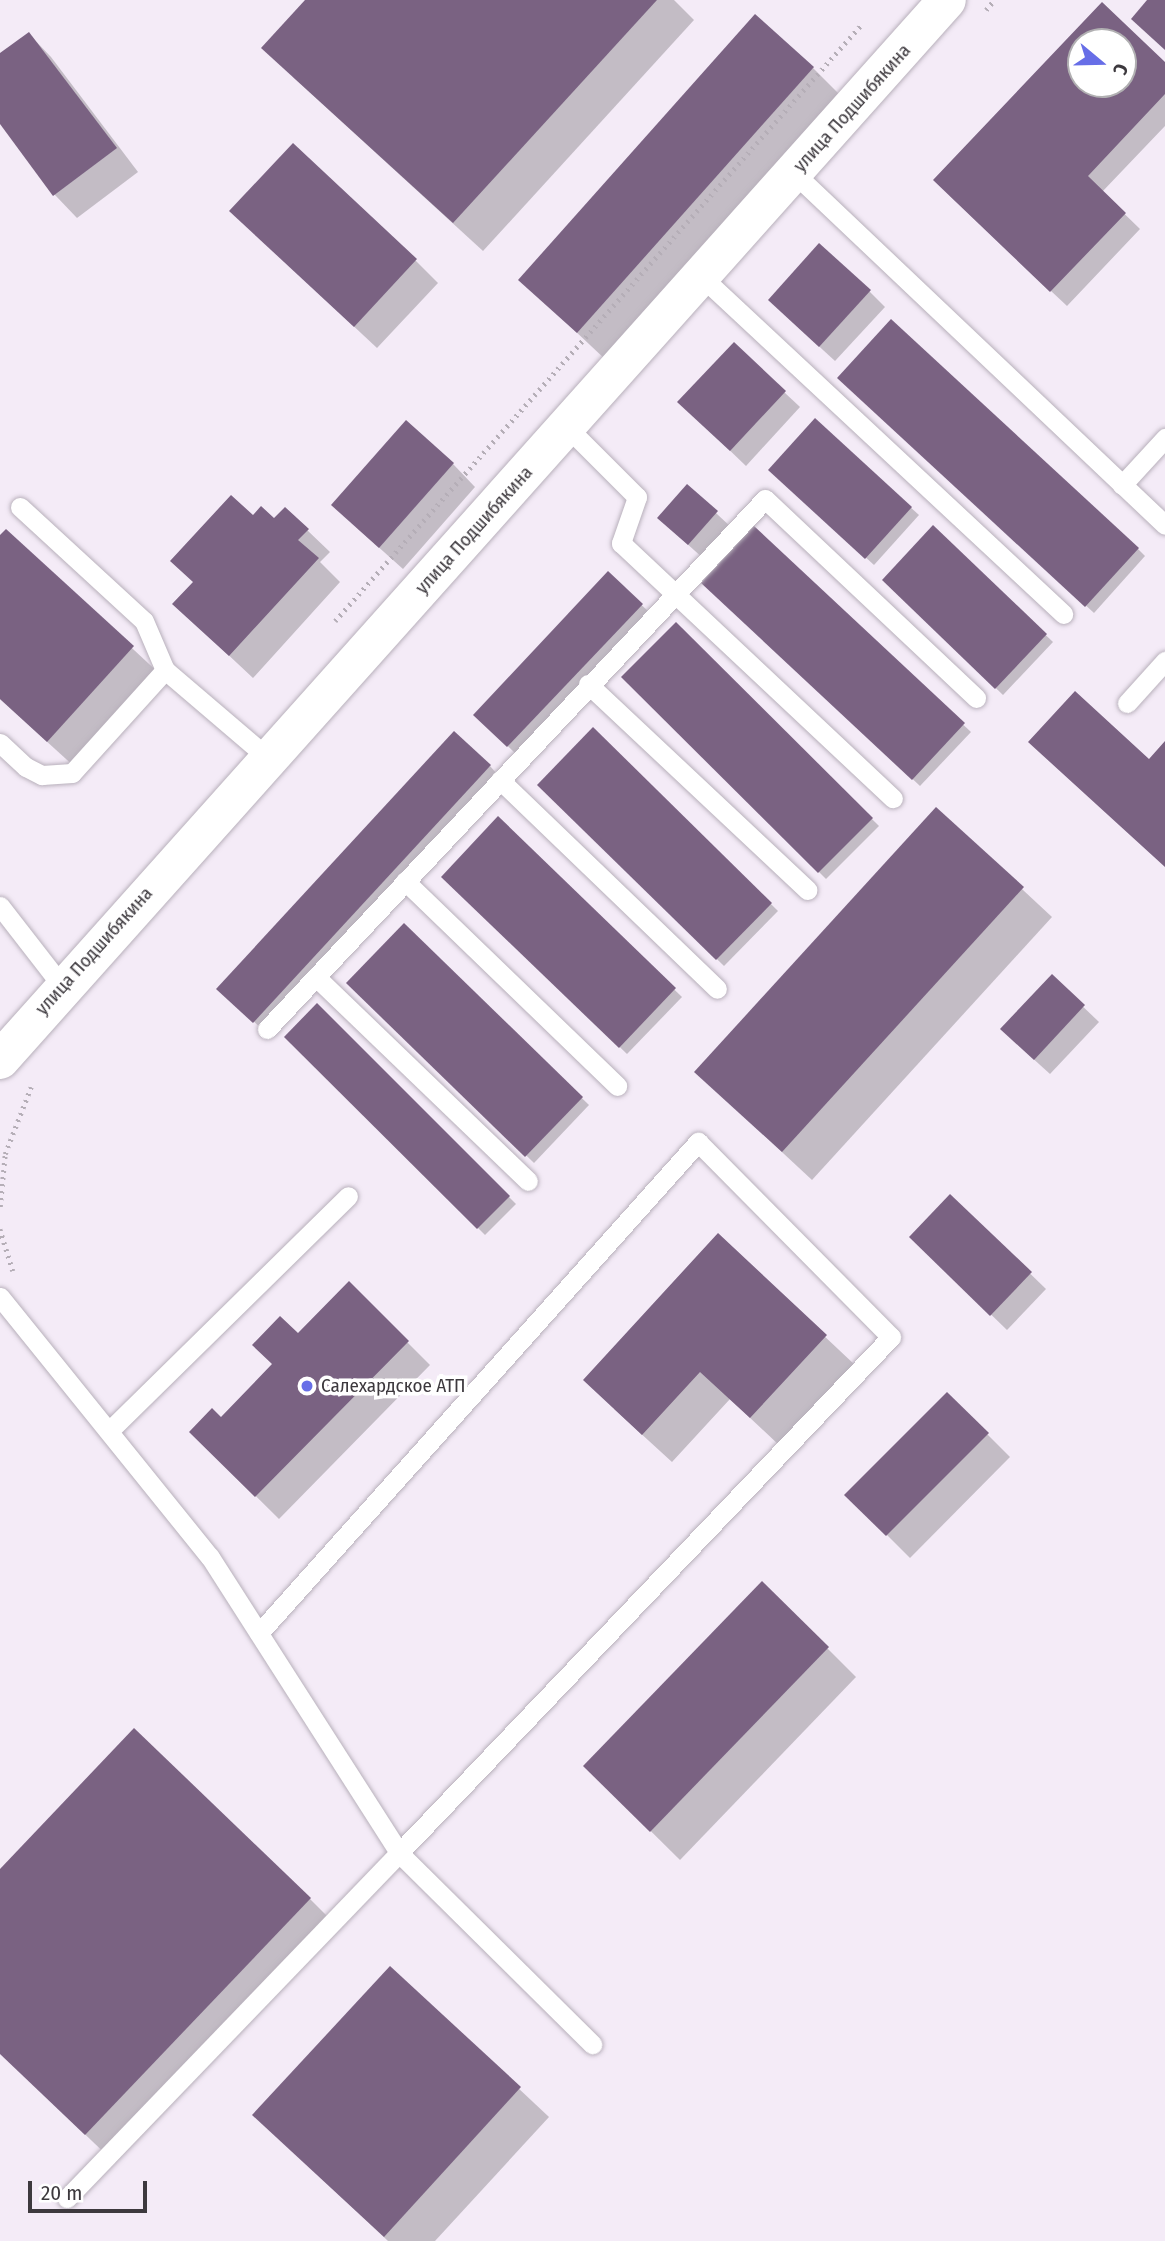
<!DOCTYPE html>
<html>
<head>
<meta charset="utf-8">
<style>
	body { margin:0 }
	#map { position:relative; width:1165px; height:2241px; overflow:hidden; background:#f4ebf7; font-family:"Fira Sans Condensed",sans-serif }
	div>[style] { position:absolute }
	[style*='--x'] { left:calc(var(--x)*1px); top:calc(var(--y)*1px); width:calc(var(--w)*1px); rotate:calc(var(--a)*1deg) }
	.shadow>* { inset:0; background:#0003 }
	.building>* { inset:0; background:#7a6282 }
	.path>* { height:4.5px; margin-top:-2.25px; transform-origin:0; background:repeating-linear-gradient(90deg,#b5aeb7 0 2px,transparent 0 7px) }
	.roads { filter:drop-shadow(0 0 2px #b8b0bb) drop-shadow(0 0 2px #b8b0bb) }
	.service>* { height:19px; margin:-9.5px; padding:0 9.5px; transform-origin:9.5px; border-radius:9.5px; background:#fff }
	.secondary>* { height:38px; margin:-19px; padding:0 19px; transform-origin:19px; border-radius:19px; background:#fff }
	.dots>* { width:19px; height:19px; translate:-50% -50%; box-sizing:border-box; border:4px solid #fff; border-radius:50% }
	span { translate:-50% -50%; white-space:nowrap; text-align:center; line-height:1.15; -webkit-text-stroke:7px #fff; paint-order:stroke }
	.street-label { font-size:19px; color:#3d393e }
	.poi-label { font-size:19px; color:#3d393e }
	.left { translate:0 -50%; text-align:left }
	.north { position:absolute; left:1067px; top:28px; width:70px; height:70px; box-sizing:border-box; background:#fff; border:2px solid #b1b0b2; border-radius:50%; rotate:109deg; font-size:19px; font-weight:700; line-height:28px; text-align:center; color:#3d393e }
	.north::after { content:''; display:block; margin:auto; width:24px; height:32px; background:#676ee7; clip-path:polygon(50% 0,100% 100%,50% 72%,0 100%) }
	.scale { position:absolute; left:28px; top:2181px; width:119px; height:32px; box-sizing:border-box; border:4px solid #3d393e; border-top:0; padding-left:9px; font-size:21px; line-height:24px; white-space:nowrap; color:#3d393e; -webkit-text-stroke:5px #fff; paint-order:stroke }
</style>
</head>
<body>
<div id="map">
	<div class="shadow">
		<div style="clip-path:polygon(307px 0,674px 0,694px 20px,483px 251px,293px 77px)"></div>
		<div style="clip-path:polygon(evenodd,1102px 4px,1165px 64px,1165px 126px,1102px 192px,1140px 229px,1067px 306px,950px 196px,1102px 4px,1081px 42px,1123px 42px,1123px 84px,1081px 84px,1081px 42px)"></div>
		<div style="clip-path:polygon(29px 34px,51px 57px,138px 172px,77px 218px,55px 195px,0 121px,0 55px)"></div>
		<div style="clip-path:polygon(813px 68px,842px 97px,607px 361px,521px 280px)"></div>
		<div style="clip-path:polygon(255px 234px,415px 260px,438px 283px,377px 348px)"></div>
		<div style="clip-path:polygon(869px 291px,885px 307px,835px 361px,786px 316px)"></div>
		<div style="clip-path:polygon(847px 385px,1138px 549px,1145px 556px,1094px 613px)"></div>
		<div style="clip-path:polygon(784px 392px,800px 407px,746px 466px,695px 417px)"></div>
		<div style="clip-path:polygon(815px 421px,919px 515px,874px 565px,778px 477px)"></div>
		<div style="clip-path:polygon(453px 464px,475px 487px,403px 569px,356px 527px)"></div>
		<div style="clip-path:polygon(687px 486px,732px 528px,704px 559px,675px 533px)"></div>
		<div style="clip-path:polygon(253px 517px,307px 530px,330px 552px,320px 562px,340px 582px,253px 678px,174px 604px)"></div>
		<div style="clip-path:polygon(933px 528px,1053px 642px,1003px 695px,884px 580px)"></div>
		<div style="clip-path:polygon(754px 529px,971px 732px,920px 786px,704px 583px)"></div>
		<div style="clip-path:polygon(6px 531px,162px 676px,77px 769px,0 699px,0 538px)"></div>
		<div style="clip-path:polygon(608px 574px,649px 612px,515px 753px,475px 715px)"></div>
		<div style="clip-path:polygon(676px 625px,879px 826px,826px 879px,624px 677px)"></div>
		<div style="clip-path:polygon(593px 729px,778px 911px,724px 966px,539px 785px)"></div>
		<div style="clip-path:polygon(490px 766px,497px 774px,262px 1029px,226px 996px)"></div>
		<div style="clip-path:polygon(936px 809px,1052px 917px,812px 1180px,696px 1072px)"></div>
		<div style="clip-path:polygon(498px 819px,682px 997px,627px 1054px,443px 877px)"></div>
		<div style="clip-path:polygon(404px 926px,589px 1105px,534px 1163px,348px 983px)"></div>
		<div style="clip-path:polygon(1052px 977px,1099px 1022px,1050px 1074px,1018px 1045px)"></div>
		<div style="clip-path:polygon(317px 1006px,516px 1204px,485px 1235px,287px 1037px)"></div>
		<div style="clip-path:polygon(950px 1196px,1046px 1289px,1007px 1330px,911px 1237px)"></div>
		<div style="clip-path:polygon(718px 1236px,855px 1365px,780px 1446px,730px 1399px,672px 1462px,614px 1409px)"></div>
		<div style="clip-path:polygon(349px 1284px,430px 1365px,279px 1519px,191px 1432px,221px 1419px)"></div>
		<div style="clip-path:polygon(947px 1394px,1010px 1457px,910px 1558px,869px 1517px)"></div>
		<div style="clip-path:polygon(762px 1583px,856px 1677px,680px 1860px,585px 1766px)"></div>
		<div style="clip-path:polygon(0 1872px,310px 1899px,339px 1928px,115px 2163px,0 2053px)"></div>
		<div style="clip-path:polygon(390px 1968px,549px 2117px,435px 2241px,388px 2241px,254px 2115px)"></div>
	</div>
	<div class="building">
		<div style="clip-path:polygon(305px 0,657px 0,453px 223px,261px 48px)"></div>
		<div style="clip-path:polygon(1147px 0,1165px 0,1165px 50px,1131px 19px)"></div>
		<div style="clip-path:polygon(evenodd,1102px 2px,1165px 62px,1165px 94px,1088px 176px,1126px 213px,1050px 292px,933px 180px,1102px 2px,1081px 42px,1123px 42px,1123px 84px,1081px 84px,1081px 42px)"></div>
		<div style="clip-path:polygon(755px 14px,814px 67px,577px 333px,518px 280px)"></div>
		<div style="clip-path:polygon(29px 32px,117px 148px,53px 196px,0 124px,0 53px)"></div>
		<div style="clip-path:polygon(293px 143px,417px 259px,354px 327px,229px 211px)"></div>
		<div style="clip-path:polygon(819px 243px,871px 290px,819px 347px,768px 300px)"></div>
		<div style="clip-path:polygon(891px 319px,1139px 548px,1085px 607px,837px 378px)"></div>
		<div style="clip-path:polygon(734px 342px,786px 391px,730px 451px,677px 402px)"></div>
		<div style="clip-path:polygon(815px 418px,912px 507px,865px 559px,768px 470px)"></div>
		<div style="clip-path:polygon(406px 420px,454px 463px,379px 548px,331px 505px)"></div>
		<div style="clip-path:polygon(687px 484px,718px 511px,688px 545px,657px 518px)"></div>
		<div style="clip-path:polygon(231px 495px,253px 515px,261px 506px,274px 518px,285px 507px,309px 529px,298px 540px,319px 558px,229px 656px,172px 604px,193px 582px,170px 561px)"></div>
		<div style="clip-path:polygon(933px 525px,1047px 634px,995px 689px,882px 580px)"></div>
		<div style="clip-path:polygon(754px 526px,965px 723px,912px 780px,701px 583px)"></div>
		<div style="clip-path:polygon(6px 529px,134px 646px,47px 742px,0 699px,0 535px)"></div>
		<div style="clip-path:polygon(608px 571px,643px 604px,507px 747px,473px 715px)"></div>
		<div style="clip-path:polygon(676px 622px,873px 818px,818px 873px,621px 677px)"></div>
		<div style="clip-path:polygon(1075px 691px,1149px 759px,1165px 741px,1165px 867px,1028px 742px)"></div>
		<div style="clip-path:polygon(593px 727px,772px 903px,716px 960px,537px 785px)"></div>
		<div style="clip-path:polygon(454px 731px,491px 765px,253px 1023px,216px 989px)"></div>
		<div style="clip-path:polygon(936px 807px,1024px 887px,782px 1152px,694px 1072px)"></div>
		<div style="clip-path:polygon(498px 816px,676px 988px,619px 1048px,441px 877px)"></div>
		<div style="clip-path:polygon(404px 923px,583px 1097px,525px 1157px,346px 983px)"></div>
		<div style="clip-path:polygon(1052px 974px,1085px 1005px,1034px 1060px,1000px 1029px)"></div>
		<div style="clip-path:polygon(317px 1003px,510px 1196px,477px 1229px,284px 1037px)"></div>
		<div style="clip-path:polygon(950px 1194px,1032px 1272px,990px 1316px,909px 1237px)"></div>
		<div style="clip-path:polygon(718px 1233px,827px 1335px,750px 1418px,700px 1372px,642px 1435px,583px 1380px)"></div>
		<div style="clip-path:polygon(349px 1281px,409px 1341px,255px 1497px,189px 1432px,212px 1408px,221px 1417px,272px 1364px,252px 1345px,280px 1316px,298px 1333px)"></div>
		<div style="clip-path:polygon(947px 1392px,989px 1433px,886px 1536px,844px 1495px)"></div>
		<div style="clip-path:polygon(762px 1581px,829px 1647px,650px 1832px,583px 1766px)"></div>
		<div style="clip-path:polygon(134px 1728px,311px 1898px,85px 2135px,0 2054px,0 1869px)"></div>
		<div style="clip-path:polygon(390px 1966px,521px 2087px,384px 2237px,252px 2115px)"></div>
	</div>
	<div class="path">
		<div style="--x:986;--y:10;--w:13;--a:-51"></div>
		<div style="--x:335;--y:621;--w:795;--a:-48.57"></div>
		<div style="--x:0;--y:1207;--w:53;--a:-84.6"></div>
		<div style="--x:5;--y:1154;--w:72;--a:-68.8"></div>
		<div style="--x:0;--y:1229;--w:44;--a:72.8"></div>
	</div>
	<div class="roads">
		<div class="service">
			<div style="--x:794;--y:173;--w:511;--a:43.49"></div>
			<div style="--x:702;--y:277;--w:494;--a:43"></div>
			<div style="--x:567;--y:427;--w:99;--a:45"></div>
			<div style="--x:637;--y:497;--w:49;--a:109.2"></div>
			<div style="--x:621;--y:543;--w:373;--a:43.2"></div>
			<div style="--x:1122;--y:485;--w:64;--a:-47.5"></div>
			<div style="--x:20;--y:507;--w:168;--a:42.6"></div>
			<div style="--x:144;--y:621;--w:53;--a:66.8"></div>
			<div style="--x:165;--y:670;--w:135;--a:40.5"></div>
			<div style="--x:588;--y:684;--w:301;--a:43.2"></div>
			<div style="--x:1127;--y:703;--w:57;--a:-47.9"></div>
			<div style="--x:0;--y:743;--w:35;--a:43"></div>
			<div style="--x:26;--y:767;--w:18;--a:27"></div>
			<div style="--x:42;--y:775;--w:30;--a:-4"></div>
			<div style="--x:72;--y:773;--w:139;--a:-47.9"></div>
			<div style="--x:500;--y:780;--w:301;--a:43.9"></div>
			<div style="--x:405;--y:881;--w:295;--a:44"></div>
			<div style="--x:0;--y:906;--w:101;--a:52.2"></div>
			<div style="--x:316;--y:977;--w:294;--a:43.9"></div>
			<div style="--x:267;--y:1029;--w:727;--a:-46.78"></div>
			<div style="--x:765;--y:499;--w:290;--a:43.3"></div>
			<div style="--x:0;--y:1297;--w:334;--a:51.1"></div>
			<div style="--x:210;--y:1557;--w:351;--a:57.4"></div>
			<div style="--x:399;--y:1853;--w:479;--a:133.9"></div>
			<div style="--x:109;--y:1431;--w:335;--a:-44.5"></div>
			<div style="--x:259;--y:1633;--w:659;--a:-48.2"></div>
			<div style="--x:698;--y:1142;--w:274;--a:45.3"></div>
			<div style="--x:891;--y:1337;--w:713;--a:133.64"></div>
			<div style="--x:399;--y:1853;--w:272;--a:44.7"></div>
		</div>
		<div class="secondary">
			<div style="--x:0;--y:1060;--w:1421;--a:-48.22"></div>
		</div>
	</div>
	<div class="dots">
		<div style="left:307px;top:1386px;background:#676ee7"></div>
	</div>
	<div class="street-label">
		<span style="left:852px;top:108px;rotate:-48deg">улица Подшибякина</span>
		<span style="left:474px;top:530px;rotate:-48deg">улица Подшибякина</span>
		<span style="left:94px;top:951px;rotate:-48deg">улица Подшибякина</span>
	</div>
	<div class="poi-label">
		<span class="left" style="left:321px;top:1386px">Салехардское АТП</span>
	</div>
	<div class="north">С</div>
	<div class="scale">20 m</div>
</div>
</body>
</html>
